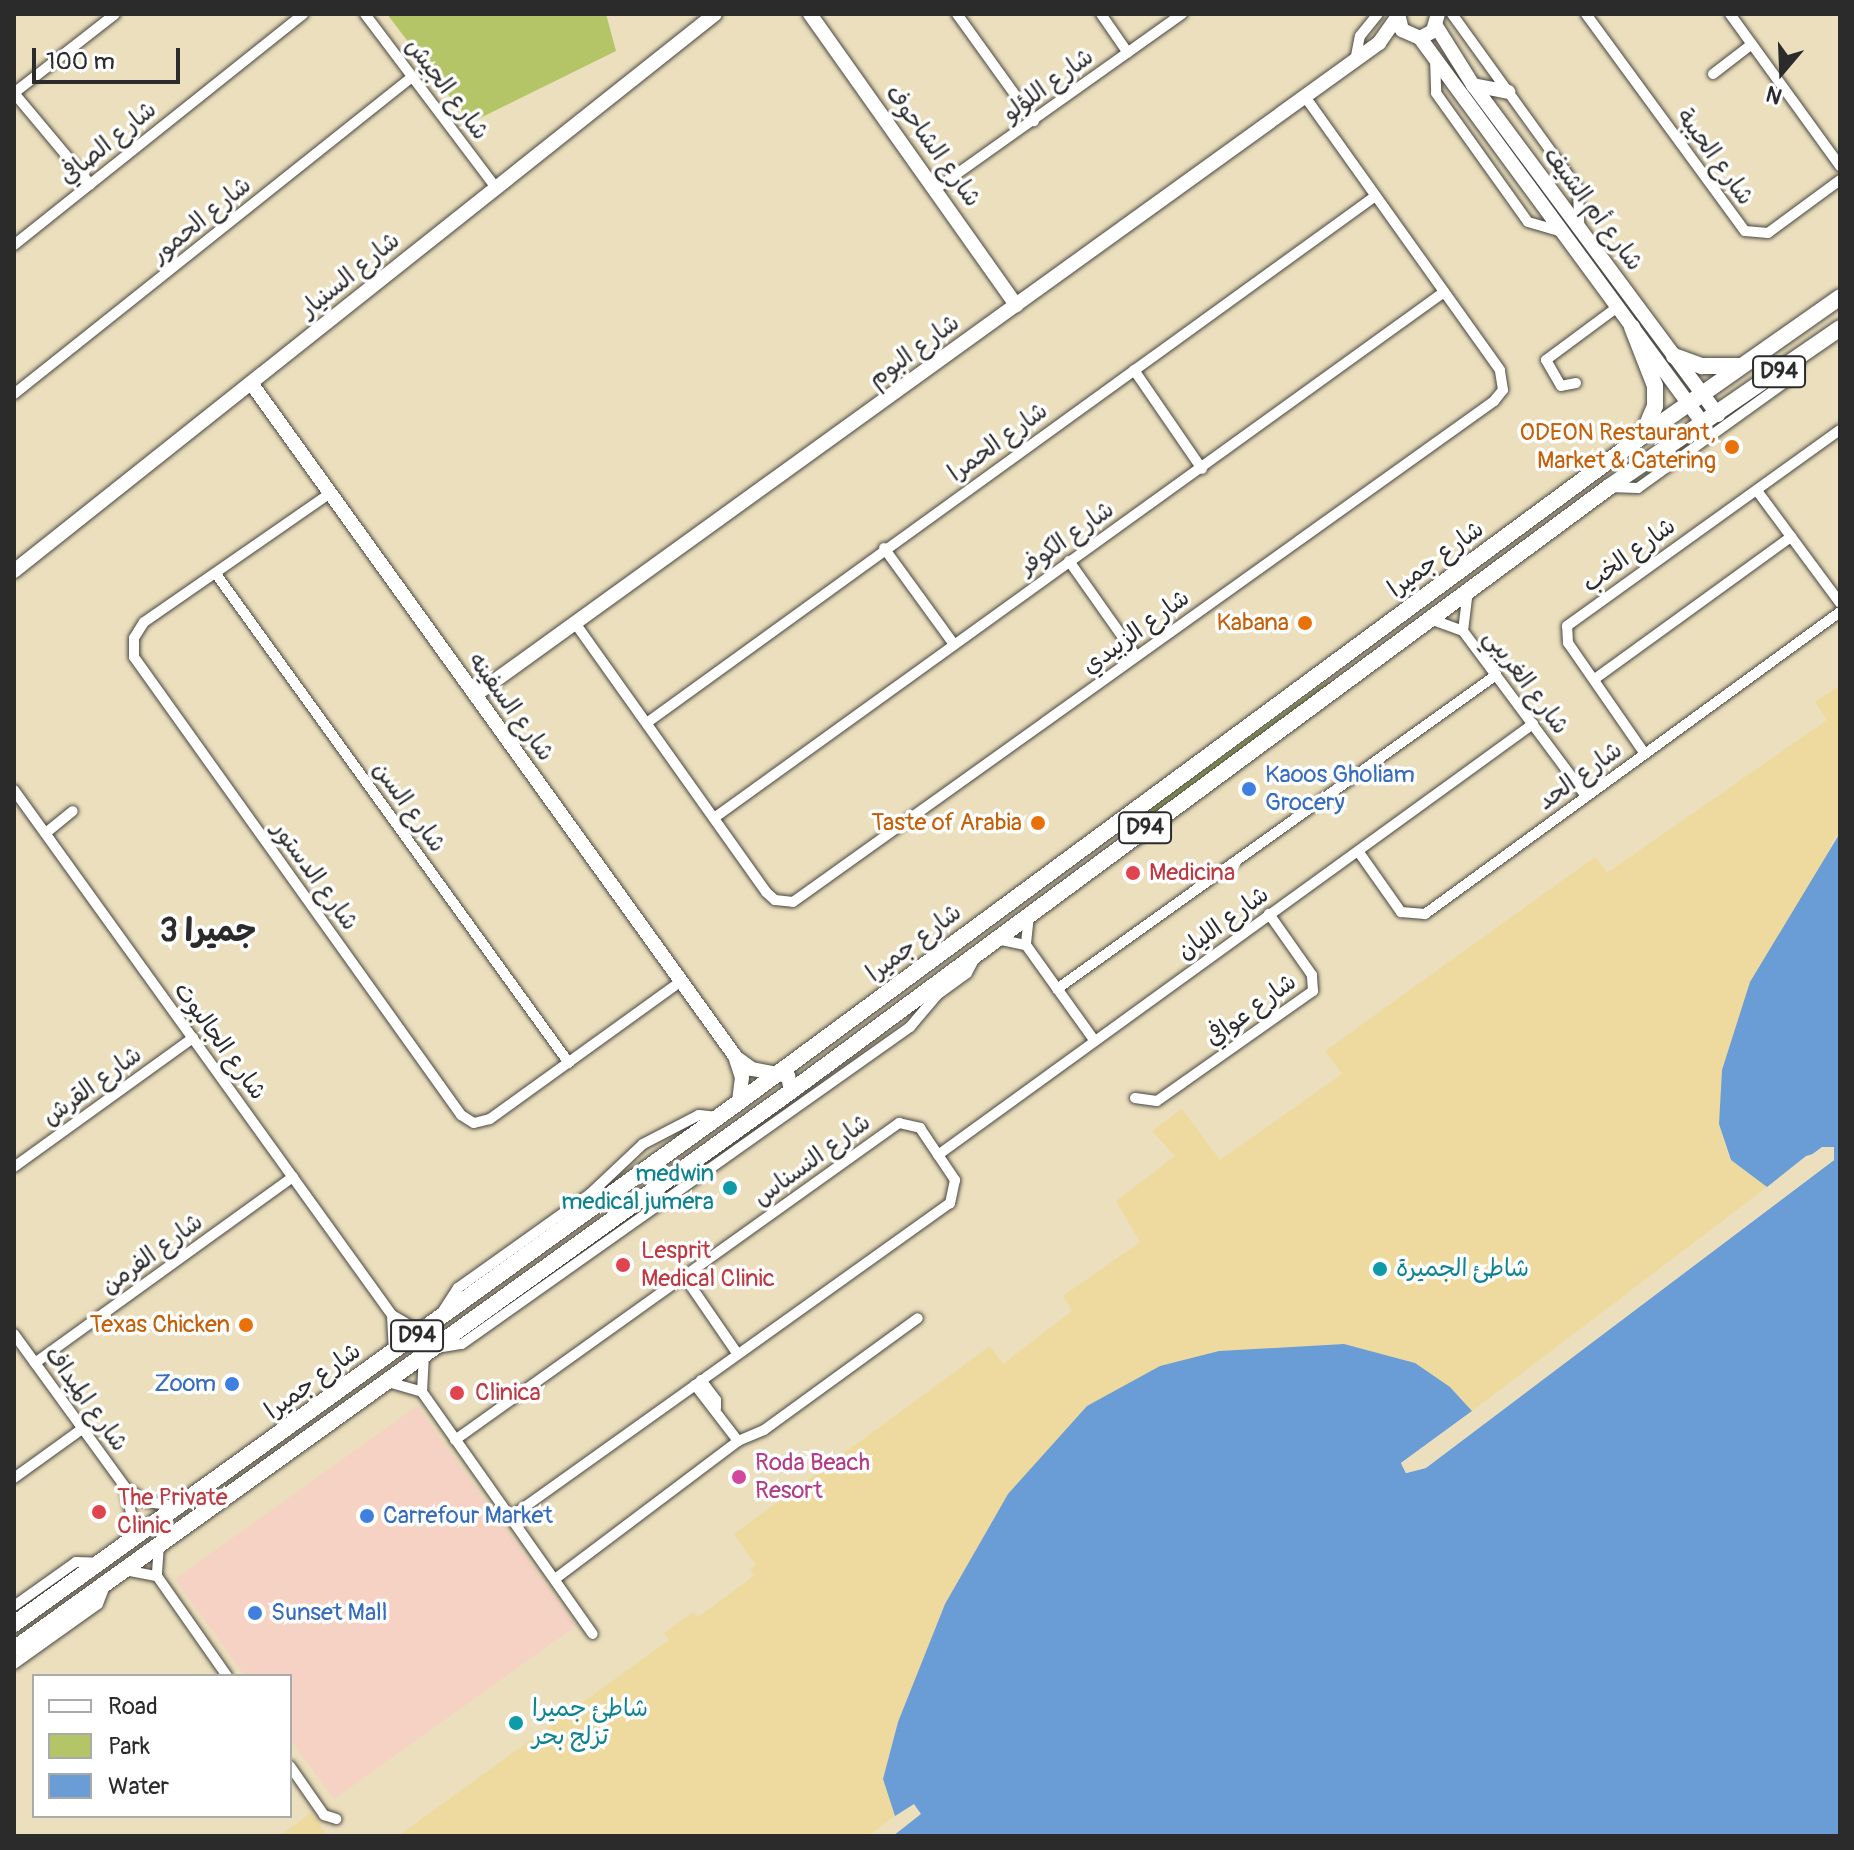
<!DOCTYPE html>
<html>
<head>
<meta charset="utf-8">
<style>
	body { margin:0 }
	#map { position:relative; width:1854px; height:1850px; overflow:hidden; background:#ebdfbd; font-family:Pangolin,"Playpen Sans Arabic",sans-serif }
	div>[style] { position:absolute }
	[style*='--x'] { left:calc(var(--x)*1px); top:calc(var(--y)*1px); width:calc(var(--w)*1px); rotate:calc(var(--a)*1deg) }
	.built>* { inset:0; background:#f6d2c4 }
	.green>* { inset:0; background:#b4c568 }
	.sand>* { inset:0; background:#eeda9e }
	.water>* { inset:0; background:#6a9dd5 }
	.pier>* { inset:0; background:#ebdfbd }
	.roads { filter:drop-shadow(0 0 2px #484641) drop-shadow(0 0 2px #484641) }
	.street>* { height:10px; margin:-5px; padding:0 5px; transform-origin:5px; border-radius:5px; background:#fff }
	.secondary>* { height:14px; margin:-7px; padding:0 7px; transform-origin:7px; border-radius:7px; background:#fff }
	.primary>* { height:16px; margin:-8px; padding:0 8px; transform-origin:8px; border-radius:8px; background:#fff }
	.dots>* { width:22px; height:22px; translate:-50% -50%; box-sizing:border-box; border:4px solid #fff; border-radius:50% }
	span { translate:-50% -50%; white-space:nowrap; text-align:center; line-height:1.15; -webkit-text-stroke:7px #fff; paint-order:stroke }
	.shield-label span { padding:2px 6px; background:#fff; border:2px solid; border-radius:6px; -webkit-text-stroke-width:0 }
	.shield-label { font-size:22px; color:#2b2b2b; font-weight:700 }
	.street-label { font-size:24px; color:#2b2b2b }
	.food-label { font-size:24px; color:#c56008 }
	.right { translate:-100% -50%; text-align:right }
	.shop-label { font-size:24px; color:#366cbe }
	.left { translate:0 -50%; text-align:left }
	.health-label { font-size:24px; color:#be3a42 }
	.culture-label { font-size:24px; color:#0d838f }
	.hotel-label { font-size:24px; color:#b23c85 }
	.district-label { font-size:32px; color:#2b2b2b; font-weight:700 }
	.frame { position:absolute; inset:0; border:16px solid #2b2b2b; pointer-events:none }
	.legend { position:absolute; left:32px; top:1674px; width:260px; height:144px; box-sizing:border-box; background:#fff; border:2px solid #aaa; margin:0; padding:10px 14px; list-style:none; font-size:24px; color:#2b2b2b }
	.legend li { display:flex; align-items:center; gap:16px; height:40px }
	.legend b { width:40px; border:2px solid #aaa }
	.north { position:absolute; left:1742px; top:32px; width:80px; height:80px; -webkit-text-stroke:6px #fff; paint-order:stroke; rotate:199deg; font-size:22px; font-weight:700; line-height:32px; text-align:center; color:#2b2b2b }
	.north::after { content:''; display:block; margin:auto; width:28px; height:36px; background:#2b2b2b; clip-path:polygon(50% 0,100% 100%,50% 72%,0 100%) }
	.scale { position:absolute; left:32px; top:48px; width:148px; height:36px; box-sizing:border-box; border:4px solid #2b2b2b; border-top:0; padding-left:10px; font-size:24px; line-height:28px; white-space:nowrap; color:#2b2b2b; -webkit-text-stroke:6px #fff; paint-order:stroke }
</style>
</head>
<body>
<div id="map">
	<div class="built">
		<div style="clip-path:polygon(417px 1406px,576px 1626px,334px 1799px,290px 1739px,290px 1676px,245px 1676px,175px 1579px)"></div>
	</div>
	<div class="green">
		<div style="clip-path:polygon(387px 14px,606px 14px,616px 51px,470px 123px)"></div>
		<div style="clip-path:polygon(1328px 681px,1331px 686px,1133px 828px,1130px 823px)"></div>
	</div>
	<div class="sand">
		<div style="clip-path:polygon(1840px 685px,1840px 833px,1833px 840px,1719px 1124px,1730px 1160px,1767px 1187px,1472px 1411px,1450px 1387px,1344px 1344px,1219px 1351px,1087px 1406px,1008px 1494px,945px 1604px,898px 1722px,883px 1779px,895px 1816px,868px 1836px,398px 1836px,669px 1640px,664px 1633px,693px 1612px,698px 1617px,754px 1576px,750px 1570px,756px 1565px,734px 1534px,990px 1346px,1003px 1364px,1072px 1311px,1063px 1296px,1140px 1242px,1116px 1201px,1175px 1156px,1152px 1131px,1182px 1109px,1220px 1160px,1342px 1074px,1325px 1051px,1595px 857px,1607px 873px,1827px 720px,1815px 702px)"></div>
		<div style="clip-path:polygon(312px 1813px,327px 1836px,279px 1836px,311px 1813px)"></div>
	</div>
	<div class="water">
		<div style="clip-path:polygon(1840px 833px,1840px 1836px,893px 1836px,921px 1814px,914px 1804px,895px 1816px,883px 1779px,898px 1722px,945px 1604px,1008px 1494px,1087px 1406px,1160px 1366px,1219px 1351px,1344px 1344px,1415px 1363px,1450px 1387px,1472px 1411px,1401px 1463px,1406px 1473px,1425px 1468px,1834px 1160px,1834px 1148px,1806px 1156px,1767px 1187px,1731px 1160px,1719px 1124px,1722px 1070px,1750px 982px)"></div>
	</div>
	<div class="pier">
		<div style="clip-path:polygon(1822px 1147px,1834px 1147px,1834px 1160px,1426px 1468px,1406px 1473px,1401px 1463px,1475px 1409px,1406px 1464px,1408px 1468px,1424px 1464px,1830px 1158px,1830px 1151px,1823px 1151px,1764px 1190px)"></div>
	</div>
	<div class="roads">
		<div class="street">
			<div style="--x:365;--y:14;--w:218;--a:53"></div>
			<div style="--x:957;--y:14;--w:132;--a:54.3"></div>
			<div style="--x:1101;--y:14;--w:47;--a:55.3"></div>
			<div style="--x:1452;--y:14;--w:216;--a:54.2"></div>
			<div style="--x:1578;--y:189;--w:38;--a:88"></div>
			<div style="--x:1586;--y:14;--w:269;--a:53.8"></div>
			<div style="--x:1745;--y:231;--w:23;--a:5"></div>
			<div style="--x:1768;--y:233;--w:89;--a:-36.4"></div>
			<div style="--x:1730;--y:14;--w:188;--a:54.1"></div>
			<div style="--x:1435;--y:58;--w:35;--a:88"></div>
			<div style="--x:1436;--y:93;--w:158;--a:54.5"></div>
			<div style="--x:1528;--y:222;--w:33;--a:16"></div>
			<div style="--x:1355;--y:61;--w:25;--a:-79"></div>
			<div style="--x:1360;--y:36;--w:28;--a:-51"></div>
			<div style="--x:1713;--y:74;--w:49;--a:-37.6"></div>
			<div style="--x:14;--y:93;--w:128;--a:-38"></div>
			<div style="--x:14;--y:93;--w:119;--a:50.1"></div>
			<div style="--x:937;--y:188;--w:301;--a:-35.4"></div>
			<div style="--x:14;--y:245;--w:370;--a:-38.6"></div>
			<div style="--x:1134;--y:370;--w:120;--a:55.5"></div>
			<div style="--x:1576;--y:383;--w:15;--a:169"></div>
			<div style="--x:1561;--y:386;--w:30;--a:-120"></div>
			<div style="--x:1546;--y:360;--w:86;--a:-36.5"></div>
			<div style="--x:14;--y:394;--w:509;--a:-38.54"></div>
			<div style="--x:1609;--y:487;--w:29;--a:2"></div>
			<div style="--x:1638;--y:488;--w:192;--a:-35.7"></div>
			<div style="--x:1794;--y:376;--w:20;--a:-72"></div>
			<div style="--x:1758;--y:492;--w:138;--a:53.5"></div>
			<div style="--x:329;--y:494;--w:225;--a:145.3"></div>
			<div style="--x:144;--y:622;--w:19;--a:122"></div>
			<div style="--x:134;--y:638;--w:19;--a:90"></div>
			<div style="--x:134;--y:657;--w:563;--a:54.47"></div>
			<div style="--x:461;--y:1115;--w:15;--a:32"></div>
			<div style="--x:474;--y:1123;--w:16;--a:-14"></div>
			<div style="--x:490;--y:1119;--w:236;--a:-35.8"></div>
			<div style="--x:884;--y:548;--w:117;--a:54"></div>
			<div style="--x:1069;--y:561;--w:116;--a:54.8"></div>
			<div style="--x:216;--y:574;--w:603;--a:54.18"></div>
			<div style="--x:1433;--y:620;--w:32;--a:20"></div>
			<div style="--x:1463;--y:631;--w:206;--a:53.3"></div>
			<div style="--x:575;--y:623;--w:330;--a:54.6"></div>
			<div style="--x:766;--y:892;--w:12;--a:42"></div>
			<div style="--x:775;--y:900;--w:18;--a:6"></div>
			<div style="--x:793;--y:902;--w:862;--a:-35.55"></div>
			<div style="--x:1494;--y:401;--w:14;--a:-51"></div>
			<div style="--x:1503;--y:390;--w:20;--a:-99"></div>
			<div style="--x:1500;--y:370;--w:335;--a:-125.5"></div>
			<div style="--x:1463;--y:631;--w:35;--a:-83"></div>
			<div style="--x:1596;--y:678;--w:241;--a:-35.9"></div>
			<div style="--x:648;--y:722;--w:896;--a:-35.87"></div>
			<div style="--x:1645;--y:754;--w:135;--a:-124.7"></div>
			<div style="--x:1568;--y:643;--w:17;--a:-93"></div>
			<div style="--x:1567;--y:626;--w:336;--a:-35.7"></div>
			<div style="--x:14;--y:790;--w:647;--a:54.25"></div>
			<div style="--x:392;--y:1315;--w:34;--a:30"></div>
			<div style="--x:714;--y:818;--w:900;--a:-35.77"></div>
			<div style="--x:47;--y:832;--w:33;--a:-39"></div>
			<div style="--x:1358;--y:851;--w:75;--a:54.8"></div>
			<div style="--x:1401;--y:912;--w:24;--a:5"></div>
			<div style="--x:1425;--y:914;--w:513;--a:-36.04"></div>
			<div style="--x:1029;--y:915;--w:30;--a:96"></div>
			<div style="--x:1026;--y:945;--w:117;--a:54.4"></div>
			<div style="--x:997;--y:939;--w:30;--a:12"></div>
			<div style="--x:1057;--y:989;--w:540;--a:-35.57"></div>
			<div style="--x:1135;--y:1098;--w:22;--a:8"></div>
			<div style="--x:1157;--y:1101;--w:191;--a:-35.2"></div>
			<div style="--x:1313;--y:991;--w:16;--a:-94"></div>
			<div style="--x:1312;--y:975;--w:75;--a:-125.2"></div>
			<div style="--x:938;--y:1155;--w:735;--a:-35.92"></div>
			<div style="--x:14;--y:1167;--w:221;--a:-35.8"></div>
			<div style="--x:684;--y:1276;--w:93;--a:55.5"></div>
			<div style="--x:441;--y:1314;--w:31;--a:-57"></div>
			<div style="--x:458;--y:1288;--w:162;--a:-35.5"></div>
			<div style="--x:590;--y:1194;--w:73;--a:-43.3"></div>
			<div style="--x:643;--y:1144;--w:63;--a:-27.4"></div>
			<div style="--x:699;--y:1115;--w:19;--a:6"></div>
			<div style="--x:392;--y:1315;--w:38;--a:87"></div>
			<div style="--x:14;--y:1334;--w:190;--a:54"></div>
			<div style="--x:126;--y:1488;--w:25;--a:34"></div>
			<div style="--x:147;--y:1502;--w:28;--a:8"></div>
			<div style="--x:436;--y:1348;--w:26;--a:-9"></div>
			<div style="--x:462;--y:1344;--w:549;--a:-35.28"></div>
			<div style="--x:910;--y:1027;--w:42;--a:-49.8"></div>
			<div style="--x:937;--y:995;--w:37;--a:-36"></div>
			<div style="--x:967;--y:973;--w:17;--a:-62"></div>
			<div style="--x:35;--y:1363;--w:318;--a:-35.8"></div>
			<div style="--x:701;--y:1380;--w:25;--a:53"></div>
			<div style="--x:716;--y:1400;--w:8;--a:90"></div>
			<div style="--x:388;--y:1382;--w:35;--a:16"></div>
			<div style="--x:422;--y:1392;--w:296;--a:54.8"></div>
			<div style="--x:695;--y:1385;--w:71;--a:52.5"></div>
			<div style="--x:422;--y:1392;--w:37;--a:-87"></div>
			<div style="--x:455;--y:1440;--w:546;--a:-35.53"></div>
			<div style="--x:899;--y:1123;--w:22;--a:13"></div>
			<div style="--x:920;--y:1128;--w:63;--a:56.1"></div>
			<div style="--x:955;--y:1180;--w:24;--a:102"></div>
			<div style="--x:950;--y:1203;--w:538;--a:144.45"></div>
			<div style="--x:14;--y:1478;--w:84;--a:-35.8"></div>
			<div style="--x:126;--y:1544;--w:31;--a:-81"></div>
			<div style="--x:131;--y:1513;--w:24;--a:-102"></div>
			<div style="--x:159;--y:1544;--w:32;--a:94"></div>
			<div style="--x:157;--y:1576;--w:122;--a:55"></div>
			<div style="--x:125;--y:1570;--w:33;--a:11"></div>
			<div style="--x:555;--y:1579;--w:229;--a:-37"></div>
			<div style="--x:738;--y:1441;--w:28;--a:-23"></div>
			<div style="--x:764;--y:1430;--w:190;--a:-36"></div>
			<div style="--x:14;--y:1606;--w:76;--a:-35.4"></div>
			<div style="--x:76;--y:1562;--w:23;--a:2"></div>
			<div style="--x:14;--y:1664;--w:103;--a:-35.5"></div>
			<div style="--x:98;--y:1604;--w:22;--a:-69"></div>
			<div style="--x:290;--y:1766;--w:60;--a:55.2"></div>
			<div style="--x:324;--y:1815;--w:13;--a:18"></div>
		</div>
		<div class="secondary">
			<div style="--x:810;--y:14;--w:357;--a:54.7"></div>
			<div style="--x:1398;--y:14;--w:16;--a:76"></div>
			<div style="--x:1402;--y:30;--w:20;--a:24"></div>
			<div style="--x:1420;--y:38;--w:15;--a:-28"></div>
			<div style="--x:1433;--y:31;--w:18;--a:-74"></div>
			<div style="--x:1436;--y:26;--w:70;--a:57.9"></div>
			<div style="--x:1473;--y:85;--w:411;--a:53.4"></div>
			<div style="--x:1420;--y:38;--w:479;--a:53.7"></div>
			<div style="--x:1473;--y:85;--w:36;--a:11"></div>
			<div style="--x:251;--y:383;--w:829;--a:54.28"></div>
			<div style="--x:735;--y:1056;--w:22;--a:72"></div>
			<div style="--x:742;--y:1077;--w:25;--a:97"></div>
			<div style="--x:14;--y:571;--w:895;--a:-38.47"></div>
			<div style="--x:475;--y:695;--w:1115;--a:-35.8"></div>
			<div style="--x:1379;--y:43;--w:33;--a:-55"></div>
			<div style="--x:738;--y:1059;--w:17;--a:36"></div>
			<div style="--x:752;--y:1069;--w:37;--a:11"></div>
			<div style="--x:788;--y:1076;--w:15;--a:79"></div>
		</div>
		<div class="primary">
			<div style="--x:1632;--y:327;--w:63;--a:68.7"></div>
			<div style="--x:1655;--y:386;--w:20;--a:90"></div>
			<div style="--x:1655;--y:406;--w:30;--a:113"></div>
			<div style="--x:1674;--y:356;--w:30;--a:20"></div>
			<div style="--x:1702;--y:366;--w:39;--a:0"></div>
			<div style="--x:14;--y:1624;--w:893;--a:-35.75"></div>
			<div style="--x:739;--y:1102;--w:1121;--a:-36.4"></div>
			<div style="--x:1641;--y:437;--w:243;--a:-35.1"></div>
			<div style="--x:14;--y:1649;--w:955;--a:-35.67"></div>
			<div style="--x:790;--y:1092;--w:1018;--a:-36.45"></div>
			<div style="--x:1609;--y:487;--w:280;--a:-34.5"></div>
		</div>
	</div>
	<div class="dots">
		<div style="left:1732px;top:447px;background:#e8710a"></div>
		<div style="left:1305px;top:623px;background:#e8710a"></div>
		<div style="left:1249px;top:789px;background:#3f7fe0"></div>
		<div style="left:1038px;top:823px;background:#e8710a"></div>
		<div style="left:1133px;top:873px;background:#e0444e"></div>
		<div style="left:730px;top:1188px;background:#0f9aa8"></div>
		<div style="left:623px;top:1265px;background:#e0444e"></div>
		<div style="left:1380px;top:1269px;background:#0f9aa8"></div>
		<div style="left:246px;top:1325px;background:#e8710a"></div>
		<div style="left:232px;top:1384px;background:#3f7fe0"></div>
		<div style="left:457px;top:1393px;background:#e0444e"></div>
		<div style="left:739px;top:1477px;background:#d1479c"></div>
		<div style="left:99px;top:1512px;background:#e0444e"></div>
		<div style="left:367px;top:1516px;background:#3f7fe0"></div>
		<div style="left:255px;top:1613px;background:#3f7fe0"></div>
		<div style="left:516px;top:1723px;background:#0f9aa8"></div>
	</div>
	<div class="shield-label">
		<span style="left:1779px;top:372px">D94</span>
		<span style="left:1145px;top:828px">D94</span>
		<span style="left:417px;top:1336px">D94</span>
	</div>
	<div class="street-label">
		<span style="left:1048px;top:85px;rotate:-36deg">شارع اللؤلو</span>
		<span style="left:447px;top:89px;rotate:53deg">شارع الجيش</span>
		<span style="left:108px;top:143px;rotate:-39deg">شارع الصافي</span>
		<span style="left:933px;top:146px;rotate:54deg">شارع الشاحوف</span>
		<span style="left:1715px;top:157px;rotate:54deg">شارع الحيبة</span>
		<span style="left:1593px;top:209px;rotate:53deg">شارع أم الشيف</span>
		<span style="left:201px;top:220px;rotate:-39deg">شارع الحمور</span>
		<span style="left:350px;top:275px;rotate:-39deg">شارع السنيار</span>
		<span style="left:914px;top:351px;rotate:-36deg">شارع البوم</span>
		<span style="left:998px;top:442px;rotate:-36deg">شارع الحمرا</span>
		<span style="left:1067px;top:538px;rotate:-35deg">شارع الكوفر</span>
		<span style="left:1629px;top:555px;rotate:-36deg">شارع الخب</span>
		<span style="left:1436px;top:559px;rotate:-36deg">شارع جميرا</span>
		<span style="left:1136px;top:632px;rotate:-36deg">شارع الزبيدي</span>
		<span style="left:1526px;top:682px;rotate:53deg">شارع الغريبي</span>
		<span style="left:511px;top:707px;rotate:54deg">شارع السفينه</span>
		<span style="left:1580px;top:776px;rotate:-36deg">شارع الحد</span>
		<span style="left:409px;top:807px;rotate:54deg">شارع السن</span>
		<span style="left:315px;top:876px;rotate:54deg">شارع الدستور</span>
		<span style="left:1223px;top:923px;rotate:-36deg">شارع الليان</span>
		<span style="left:914px;top:943px;rotate:-37deg">شارع جميرا</span>
		<span style="left:1251px;top:1010px;rotate:-36deg">شارع عوافي</span>
		<span style="left:220px;top:1041px;rotate:54deg">شارع الجالبوت</span>
		<span style="left:92px;top:1086px;rotate:-36deg">شارع القرش</span>
		<span style="left:812px;top:1160px;rotate:-36deg">شارع النسناس</span>
		<span style="left:152px;top:1254px;rotate:-36deg">شارع الفرمن</span>
		<span style="left:313px;top:1381px;rotate:-36deg">شارع جميرا</span>
		<span style="left:86px;top:1399px;rotate:54deg">شارع الميداف</span>
	</div>
	<div class="food-label">
		<span class="right" style="left:1716px;top:447px">ODEON Restaurant,<br>Market &amp; Catering</span>
		<span class="right" style="left:1289px;top:623px">Kabana</span>
		<span class="right" style="left:1022px;top:823px">Taste of Arabia</span>
		<span class="right" style="left:230px;top:1325px">Texas Chicken</span>
	</div>
	<div class="shop-label">
		<span class="left" style="left:1265px;top:789px">Kaoos Gholiam<br>Grocery</span>
		<span class="right" style="left:216px;top:1384px">Zoom</span>
		<span class="left" style="left:383px;top:1516px">Carrefour Market</span>
		<span class="left" style="left:271px;top:1613px">Sunset Mall</span>
	</div>
	<div class="health-label">
		<span class="left" style="left:1149px;top:873px">Medicina</span>
		<span class="left" style="left:641px;top:1265px">Lesprit<br>Medical Clinic</span>
		<span class="left" style="left:475px;top:1393px">Clinica</span>
		<span class="left" style="left:117px;top:1512px">The Private<br>Clinic</span>
	</div>
	<div class="culture-label">
		<span class="right" style="left:714px;top:1188px">medwin<br>medical jumera</span>
		<span class="left" style="left:1396px;top:1269px">شاطئ الجميرة</span>
		<span class="left" style="left:532px;top:1723px">شاطئ جميرا<br>تزلج بحر</span>
	</div>
	<div class="hotel-label">
		<span class="left" style="left:755px;top:1477px">Roda Beach<br>Resort</span>
	</div>
	<div class="district-label">
		<span style="left:208px;top:931px">جميرا 3</span>
	</div>
	<div class="frame"></div>
	<ul class="legend">
	<li><b style="height:10px;background:#fff"></b>Road</li>
	<li><b style="height:22px;background:#b4c568"></b>Park</li>
	<li><b style="height:22px;background:#6a9dd5"></b>Water</li>
	</ul>
	<div class="north">N</div>
	<div class="scale">100 m</div>
</div>
</body>
</html>
